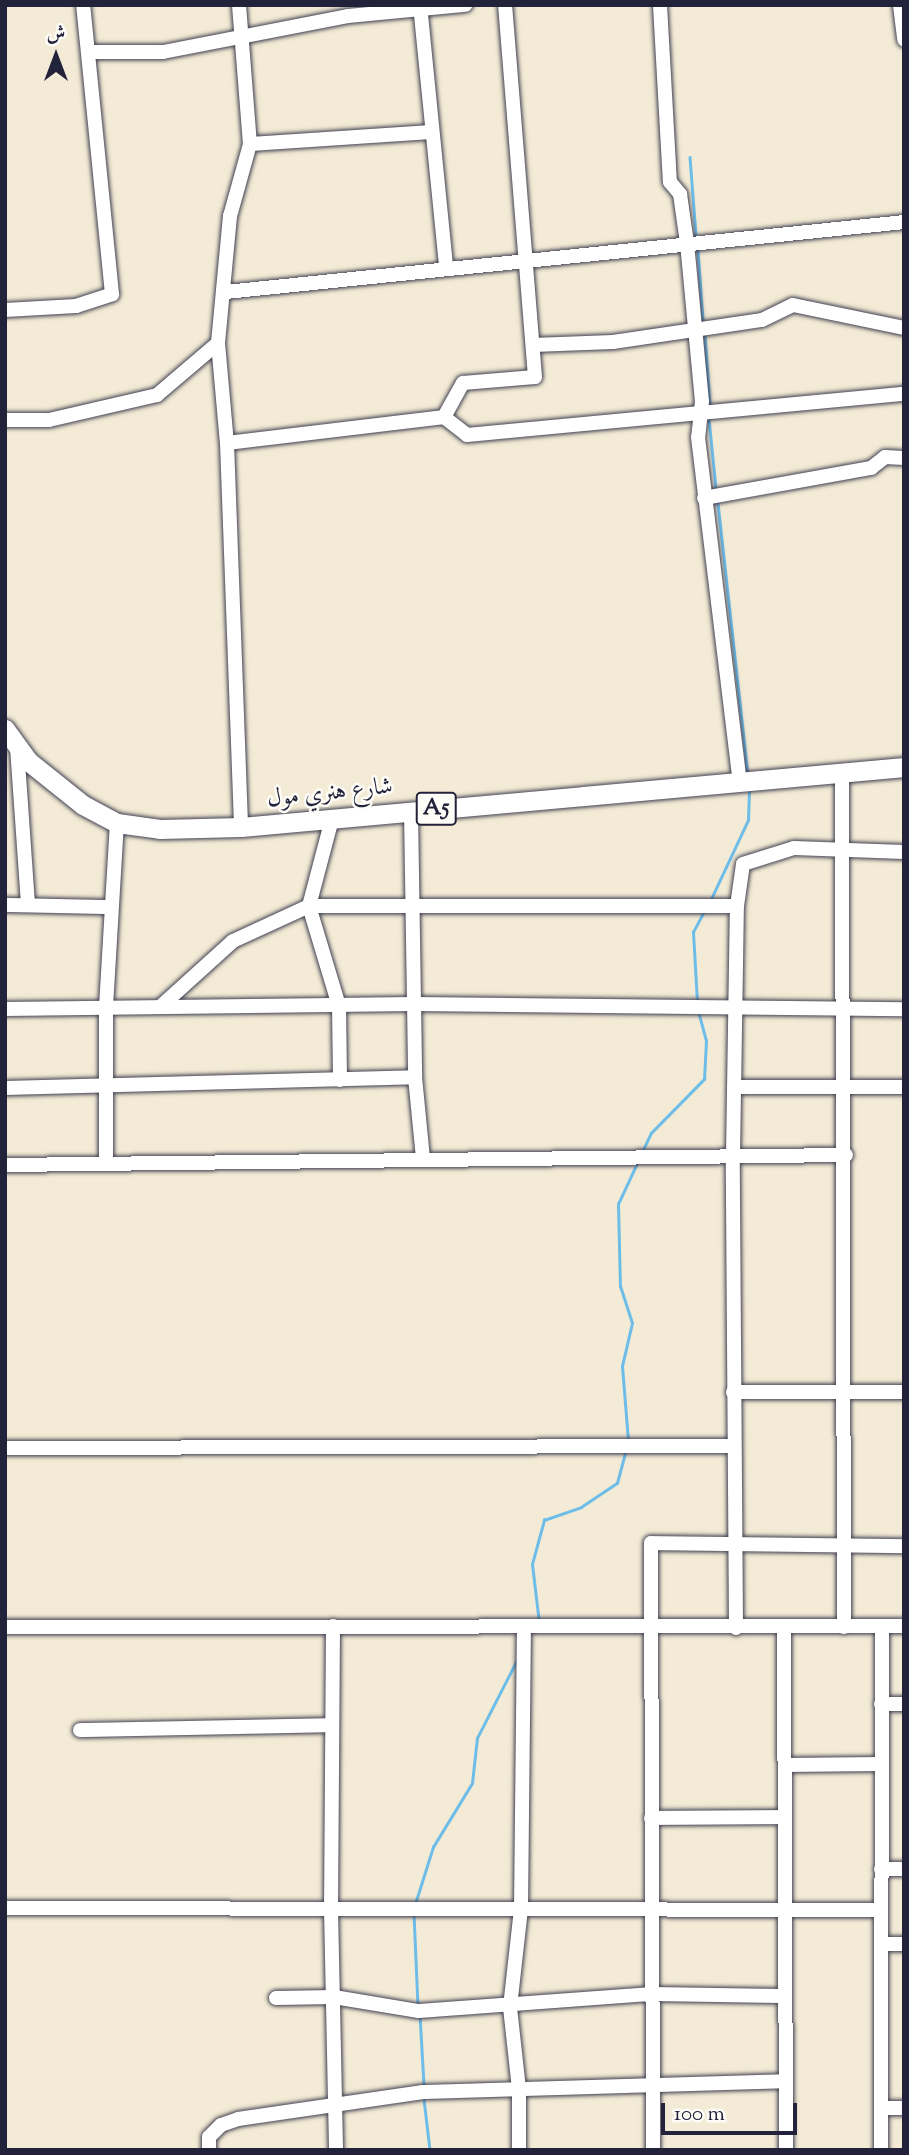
<!DOCTYPE html>
<html>
<head>
<meta charset="utf-8">
<style>
	body { margin:0 }
	#map { position:relative; width:909px; height:2155px; overflow:hidden; background:#f3ebd5; font-family:"Sorts Mill Goudy",Amiri,serif }
	div>[style] { position:absolute }
	[style*='--x'] { left:calc(var(--x)*1px); top:calc(var(--y)*1px); width:calc(var(--w)*1px); rotate:calc(var(--a)*1deg) }
	.stream>* { height:2.5px; margin:-1.25px; padding:0 1.25px; transform-origin:1.25px; border-radius:1.25px; background:#6ebde9 }
	.roads { filter:drop-shadow(0 0 2px #414052) drop-shadow(0 0 2px #414052) }
	.minor>* { height:14px; margin:-7px; padding:0 7px; transform-origin:7px; border-radius:7px; background:#fff }
	.highway>* { height:19px; margin:-9.5px; padding:0 9.5px; transform-origin:9.5px; border-radius:9.5px; background:#fff }
	span { translate:-50% -50%; white-space:nowrap; text-align:center; line-height:1.15; -webkit-text-stroke:5px #fdfcf7; paint-order:stroke }
	.shield-label span { padding:2px 5px; background:#fdfcf7; border:2px solid; border-radius:5px; -webkit-text-stroke-width:0 }
	.shield-label { font-size:23px; color:#22223b; font-weight:700 }
	.street-label { font-size:24px; color:#22223b }
	.frame { position:absolute; inset:0; border:7px solid #22223b; pointer-events:none }
	.north { position:absolute; left:21px; top:21px; width:70px; height:70px; -webkit-text-stroke:5px #fdfcf7; paint-order:stroke; rotate:0deg; font-size:19px; font-weight:700; line-height:28px; text-align:center; color:#22223b }
	.north::after { content:''; display:block; margin:auto; width:24px; height:32px; background:#22223b; clip-path:polygon(50% 0,100% 100%,50% 72%,0 100%) }
	.scale { position:absolute; left:661px; top:2103px; width:136px; height:32px; box-sizing:border-box; border:4px solid #22223b; border-top:0; padding-left:9px; font-size:21px; line-height:24px; white-space:nowrap; color:#22223b; -webkit-text-stroke:5px #fdfcf7; paint-order:stroke }
</style>
</head>
<body>
<div id="map">
	<div class="stream">
		<div style="--x:690;--y:157;--w:78;--a:85.6"></div>
		<div style="--x:698;--y:250;--w:70;--a:85.9"></div>
		<div style="--x:705;--y:335;--w:69;--a:85.9"></div>
		<div style="--x:709;--y:419;--w:69;--a:84.2"></div>
		<div style="--x:718;--y:503;--w:272;--a:83.7"></div>
		<div style="--x:711;--y:899;--w:87;--a:-64.9"></div>
		<div style="--x:748;--y:820;--w:29;--a:-88"></div>
		<div style="--x:697;--y:1002;--w:70;--a:-93.3"></div>
		<div style="--x:693;--y:932;--w:21;--a:-62"></div>
		<div style="--x:642;--y:1152;--w:21;--a:-65"></div>
		<div style="--x:651;--y:1133;--w:76;--a:-45.5"></div>
		<div style="--x:704;--y:1079;--w:38;--a:-87"></div>
		<div style="--x:706;--y:1041;--w:30;--a:-105"></div>
		<div style="--x:628;--y:1441;--w:75;--a:-94.6"></div>
		<div style="--x:622;--y:1366;--w:44;--a:-76.9"></div>
		<div style="--x:632;--y:1323;--w:38;--a:-108"></div>
		<div style="--x:620;--y:1287;--w:83;--a:-91.4"></div>
		<div style="--x:618;--y:1204;--w:47;--a:-65.1"></div>
		<div style="--x:539;--y:1623;--w:59;--a:-96.8"></div>
		<div style="--x:532;--y:1564;--w:46;--a:-74.7"></div>
		<div style="--x:544;--y:1520;--w:39;--a:-19"></div>
		<div style="--x:581;--y:1507;--w:43;--a:-33.7"></div>
		<div style="--x:617;--y:1483;--w:34;--a:-75"></div>
		<div style="--x:415;--y:1904;--w:60;--a:-72.5"></div>
		<div style="--x:433;--y:1847;--w:75;--a:-58.6"></div>
		<div style="--x:472;--y:1783;--w:45;--a:-83.7"></div>
		<div style="--x:477;--y:1738;--w:90;--a:-62.9"></div>
		<div style="--x:414;--y:1914;--w:91;--a:87.5"></div>
		<div style="--x:420;--y:2015;--w:70;--a:86.7"></div>
		<div style="--x:424;--y:2099;--w:51;--a:83.3"></div>
	</div>
	<div class="roads">
		<div class="minor">
			<div style="--x:239;--y:5;--w:139;--a:85.5"></div>
			<div style="--x:250;--y:144;--w:75;--a:105.5"></div>
			<div style="--x:230;--y:216;--w:128;--a:95.4"></div>
			<div style="--x:218;--y:343;--w:100;--a:84.9"></div>
			<div style="--x:227;--y:443;--w:384;--a:87.9"></div>
			<div style="--x:420;--y:5;--w:263;--a:84.3"></div>
			<div style="--x:660;--y:5;--w:177;--a:86.8"></div>
			<div style="--x:670;--y:182;--w:16;--a:50"></div>
			<div style="--x:680;--y:194;--w:49;--a:81.9"></div>
			<div style="--x:687;--y:243;--w:159;--a:84.6"></div>
			<div style="--x:702;--y:401;--w:36;--a:96"></div>
			<div style="--x:698;--y:437;--w:349;--a:83.1"></div>
			<div style="--x:900;--y:5;--w:35;--a:83"></div>
			<div style="--x:89;--y:52;--w:74;--a:0"></div>
			<div style="--x:163;--y:52;--w:188;--a:-11"></div>
			<div style="--x:348;--y:16;--w:118;--a:-5.4"></div>
			<div style="--x:250;--y:144;--w:182;--a:-3.8"></div>
			<div style="--x:226;--y:292;--w:682;--a:-5.89"></div>
			<div style="--x:5;--y:310;--w:71;--a:-3.2"></div>
			<div style="--x:76;--y:306;--w:38;--a:-18"></div>
			<div style="--x:112;--y:294;--w:290;--a:-95.7"></div>
			<div style="--x:533;--y:345;--w:80;--a:-2.1"></div>
			<div style="--x:613;--y:342;--w:151;--a:-8.4"></div>
			<div style="--x:762;--y:320;--w:34;--a:-26"></div>
			<div style="--x:793;--y:305;--w:113;--a:11.7"></div>
			<div style="--x:444;--y:417;--w:29;--a:38"></div>
			<div style="--x:467;--y:435;--w:439;--a:-5.4"></div>
			<div style="--x:5;--y:420;--w:44;--a:0"></div>
			<div style="--x:49;--y:420;--w:111;--a:-13"></div>
			<div style="--x:157;--y:395;--w:80;--a:-40.4"></div>
			<div style="--x:227;--y:443;--w:219;--a:-6.8"></div>
			<div style="--x:444;--y:417;--w:39;--a:-61"></div>
			<div style="--x:463;--y:383;--w:72;--a:-4.8"></div>
			<div style="--x:535;--y:377;--w:373;--a:-94.6"></div>
			<div style="--x:704;--y:498;--w:170;--a:-10.2"></div>
			<div style="--x:871;--y:468;--w:18;--a:-38"></div>
			<div style="--x:885;--y:457;--w:19;--a:3"></div>
			<div style="--x:17;--y:747;--w:158;--a:86"></div>
			<div style="--x:842;--y:773;--w:854;--a:89.87"></div>
			<div style="--x:411;--y:811;--w:266;--a:89.1"></div>
			<div style="--x:415;--y:1077;--w:81;--a:84.4"></div>
			<div style="--x:332;--y:819;--w:90;--a:104.8"></div>
			<div style="--x:309;--y:906;--w:104;--a:73.3"></div>
			<div style="--x:339;--y:1006;--w:74;--a:89.2"></div>
			<div style="--x:5;--y:905;--w:104;--a:1.1"></div>
			<div style="--x:160;--y:1007;--w:98;--a:-42.1"></div>
			<div style="--x:233;--y:941;--w:84;--a:-24.7"></div>
			<div style="--x:309;--y:906;--w:428;--a:0"></div>
			<div style="--x:5;--y:1009;--w:409;--a:-0.7"></div>
			<div style="--x:414;--y:1004;--w:490;--a:0.6"></div>
			<div style="--x:734;--y:1087;--w:170;--a:0"></div>
			<div style="--x:5;--y:1088;--w:410;--a:-1.5"></div>
			<div style="--x:106;--y:1163;--w:156;--a:-90"></div>
			<div style="--x:106;--y:1007;--w:184;--a:-86.6"></div>
			<div style="--x:5;--y:1165;--w:841;--a:-0.68"></div>
			<div style="--x:733;--y:1392;--w:171;--a:0"></div>
			<div style="--x:5;--y:1448;--w:729;--a:-0.16"></div>
			<div style="--x:333;--y:1626;--w:283;--a:90.4"></div>
			<div style="--x:331;--y:1909;--w:241;--a:88.8"></div>
			<div style="--x:5;--y:1627;--w:899;--a:-0.06"></div>
			<div style="--x:736;--y:1628;--w:473;--a:-90.4"></div>
			<div style="--x:733;--y:1155;--w:249;--a:-89.1"></div>
			<div style="--x:737;--y:906;--w:42;--a:-81.9"></div>
			<div style="--x:743;--y:864;--w:53;--a:-17.4"></div>
			<div style="--x:794;--y:848;--w:110;--a:2.1"></div>
			<div style="--x:784;--y:1628;--w:522;--a:89.78"></div>
			<div style="--x:881;--y:1704;--w:23;--a:0"></div>
			<div style="--x:80;--y:1730;--w:252;--a:-1.1"></div>
			<div style="--x:785;--y:1765;--w:96;--a:-0.6"></div>
			<div style="--x:651;--y:1818;--w:134;--a:-0.4"></div>
			<div style="--x:881;--y:1869;--w:23;--a:0"></div>
			<div style="--x:5;--y:1908;--w:876;--a:0.13"></div>
			<div style="--x:881;--y:1944;--w:23;--a:0"></div>
			<div style="--x:276;--y:1998;--w:58;--a:-1"></div>
			<div style="--x:334;--y:1997;--w:86;--a:9.4"></div>
			<div style="--x:419;--y:2011;--w:234;--a:-4.2"></div>
			<div style="--x:652;--y:1994;--w:132;--a:0.9"></div>
			<div style="--x:881;--y:2108;--w:23;--a:0"></div>
			<div style="--x:209;--y:2150;--w:13;--a:-90"></div>
			<div style="--x:209;--y:2137;--w:17;--a:-45"></div>
			<div style="--x:221;--y:2125;--w:18;--a:-19"></div>
			<div style="--x:238;--y:2119;--w:187;--a:-8.3"></div>
			<div style="--x:423;--y:2092;--w:362;--a:-1.7"></div>
			<div style="--x:519;--y:2150;--w:61;--a:-90"></div>
			<div style="--x:519;--y:2089;--w:82;--a:-96.3"></div>
			<div style="--x:510;--y:2007;--w:99;--a:-83.6"></div>
			<div style="--x:521;--y:1909;--w:282;--a:-89.4"></div>
			<div style="--x:653;--y:2150;--w:607;--a:-90.19"></div>
			<div style="--x:651;--y:1543;--w:253;--a:0.7"></div>
			<div style="--x:881;--y:2150;--w:523;--a:-89.89"></div>
		</div>
		<div class="highway">
			<div style="--x:5;--y:729;--w:39;--a:54"></div>
			<div style="--x:28;--y:761;--w:70;--a:38.7"></div>
			<div style="--x:83;--y:805;--w:38;--a:28"></div>
			<div style="--x:117;--y:823;--w:43;--a:7.9"></div>
			<div style="--x:160;--y:829;--w:81;--a:-1.4"></div>
			<div style="--x:241;--y:827;--w:666;--a:-5.17"></div>
		</div>
	</div>
	<div class="shield-label">
		<span style="left:436px;top:809px">A5</span>
	</div>
	<div class="street-label">
		<span style="left:330px;top:794px;rotate:-6deg">شارع هنري مول</span>
	</div>
	<div class="frame"></div>
	<div class="north">ش</div>
	<div class="scale">100 m</div>
</div>
</body>
</html>
